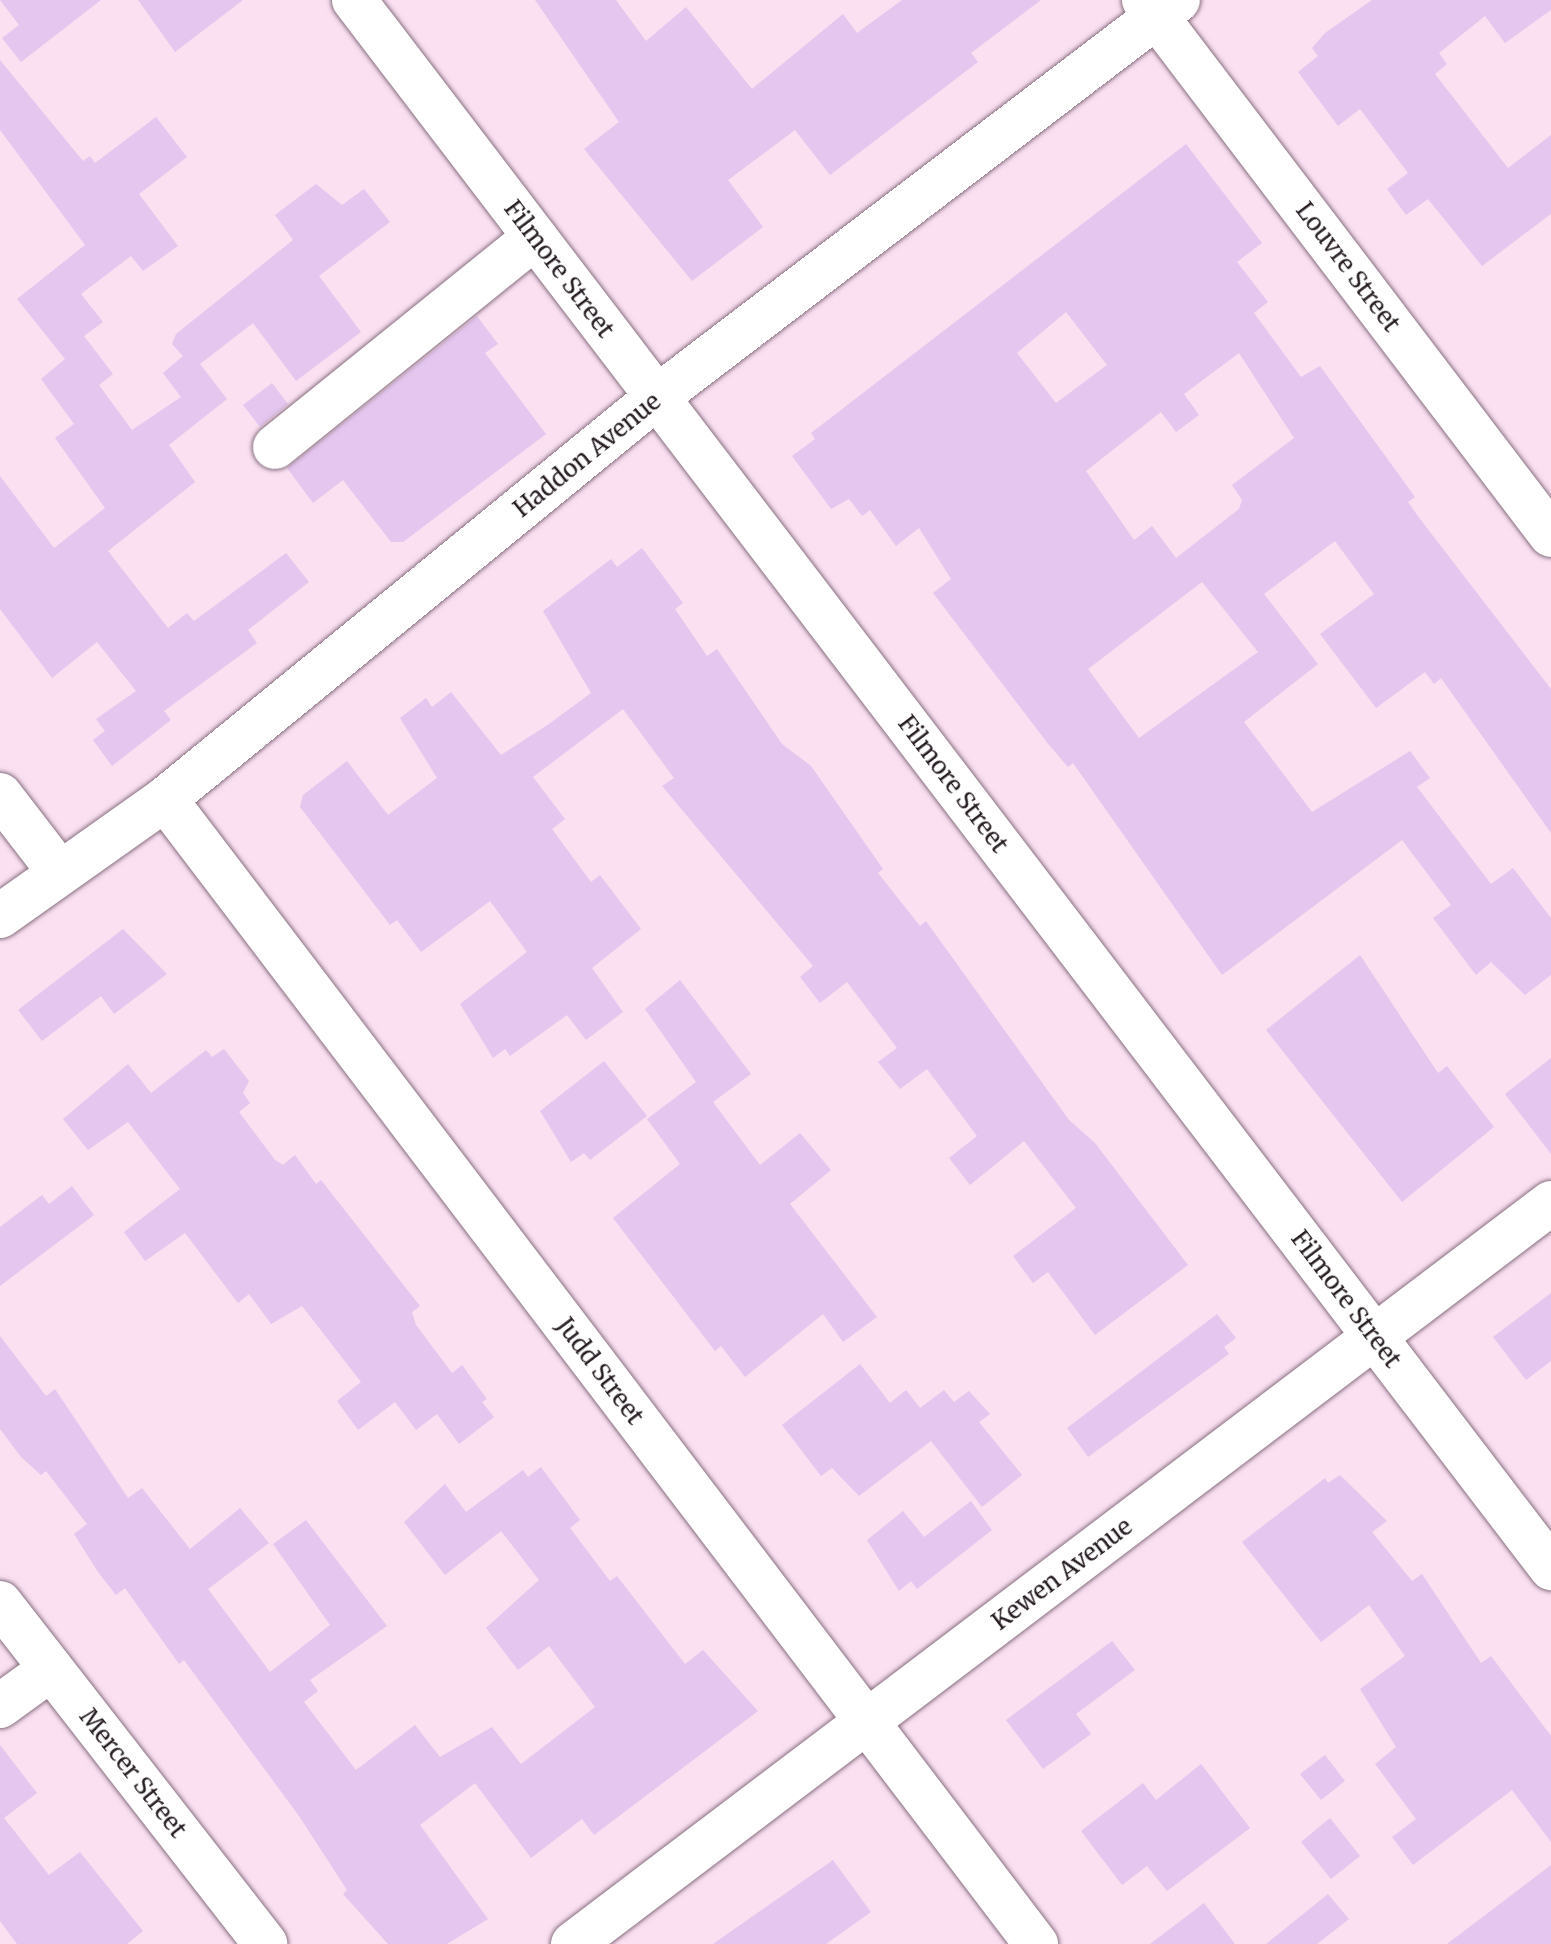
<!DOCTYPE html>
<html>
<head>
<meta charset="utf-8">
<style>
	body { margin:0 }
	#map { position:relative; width:1551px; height:1944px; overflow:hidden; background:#fae0f1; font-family:Merriweather,serif }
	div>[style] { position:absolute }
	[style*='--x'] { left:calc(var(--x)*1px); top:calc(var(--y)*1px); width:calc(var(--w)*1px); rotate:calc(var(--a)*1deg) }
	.building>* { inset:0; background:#e4c6ee }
	.roads { filter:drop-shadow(0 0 2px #887080) drop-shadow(0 0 2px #887080) }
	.minor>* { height:44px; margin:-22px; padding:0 22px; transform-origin:22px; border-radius:22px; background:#fff }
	span { translate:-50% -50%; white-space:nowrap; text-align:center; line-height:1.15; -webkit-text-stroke:6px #fff; paint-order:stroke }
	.street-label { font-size:24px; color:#251c22 }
</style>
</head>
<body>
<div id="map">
	<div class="building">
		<div style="clip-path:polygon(0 0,101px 0,21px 62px,2px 38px,19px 25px)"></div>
		<div style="clip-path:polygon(138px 0,243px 0,175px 52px)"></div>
		<div style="clip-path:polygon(535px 0,616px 0,646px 41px,686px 7px,752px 89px,843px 14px,857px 33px,902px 0,1041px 0,971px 53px,978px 62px,830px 175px,795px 130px,728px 180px,763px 227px,692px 281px,584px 149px,619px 122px)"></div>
		<div style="clip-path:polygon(1372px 0,1551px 0,1551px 10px,1505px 43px,1485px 16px,1439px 53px,1447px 64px,1435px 74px,1508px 168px,1551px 135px,1551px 214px,1482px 266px,1428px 199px,1406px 215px,1387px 189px,1408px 173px,1360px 109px,1338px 126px,1298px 72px,1318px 56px,1312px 48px,1325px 33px)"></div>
		<div style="clip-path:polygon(0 60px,83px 161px,90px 156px,95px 163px,156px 117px,187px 157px,139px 194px,178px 246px,143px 271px,131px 256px,81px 294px,103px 322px,84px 336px,113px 374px,99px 385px,132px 430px,181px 397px,163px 373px,183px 356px,172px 344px,176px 334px,293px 240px,275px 215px,316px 184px,342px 205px,364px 189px,390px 222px,319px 276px,361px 332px,296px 381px,253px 323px,200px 364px,227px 399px,169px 445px,195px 482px,108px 551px,168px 628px,187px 613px,194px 621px,286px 553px,309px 582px,248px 630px,257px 643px,164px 711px,171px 720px,112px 766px,93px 740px,105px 731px,96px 719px,136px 691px,97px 642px,52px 678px,0 609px,0 476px,54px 548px,105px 508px,55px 438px,74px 424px,41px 379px,65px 359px,17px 299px,85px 245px,0 130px)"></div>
		<div style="clip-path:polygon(evenodd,1186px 144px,1262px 243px,1237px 262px,1268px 302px,1254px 313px,1301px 377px,1320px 366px,1415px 497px,1408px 502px,1420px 519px,1551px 689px,1551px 833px,1441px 678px,1434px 684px,1425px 672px,1376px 708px,1320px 634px,1374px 594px,1335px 541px,1264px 594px,1318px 664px,1244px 722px,1312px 812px,1410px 751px,1430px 778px,1417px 787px,1491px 884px,1513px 868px,1551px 918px,1551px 975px,1525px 995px,1491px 962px,1476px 975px,1433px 918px,1451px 905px,1402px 840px,1222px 975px,1073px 763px,1068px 767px,1049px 745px,933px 593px,951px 579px,919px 528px,896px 546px,870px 510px,862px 516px,849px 499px,831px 509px,792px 456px,815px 439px,811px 433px,1186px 144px,1066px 312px,1107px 365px,1056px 403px,1017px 353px,1066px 312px,1186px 144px,1239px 353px,1294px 438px,1232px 485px,1242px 500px,1239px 509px,1176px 558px,1152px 526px,1134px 540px,1086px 471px,1161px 412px,1176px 432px,1199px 415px,1184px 394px,1239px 353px,1186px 144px,1202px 582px,1258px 652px,1139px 738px,1088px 669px,1202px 582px)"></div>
		<div style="clip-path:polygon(477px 316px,498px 344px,485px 353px,546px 434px,403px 542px,391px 542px,343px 480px,313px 503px,287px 468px)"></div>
		<div style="clip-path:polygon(272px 383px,288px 404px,260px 427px,243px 405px)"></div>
		<div style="clip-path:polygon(642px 548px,683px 603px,675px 609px,707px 656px,717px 649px,782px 744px,811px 766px,883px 869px,878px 873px,920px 926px,926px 921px,1069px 1120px,1095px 1143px,1188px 1265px,1095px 1335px,1048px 1272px,1033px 1283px,1013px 1256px,1076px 1208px,1024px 1141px,970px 1185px,949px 1158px,977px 1136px,927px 1069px,900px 1089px,878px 1062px,897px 1048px,847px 982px,820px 1003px,800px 977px,813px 966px,662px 786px,674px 778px,623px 709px,533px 777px,565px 819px,552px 829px,591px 882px,600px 875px,641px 929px,592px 968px,623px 1012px,586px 1040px,567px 1015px,510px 1056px,505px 1049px,493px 1058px,460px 1004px,527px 952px,490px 901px,421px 952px,397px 920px,390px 925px,300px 807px,303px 795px,347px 761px,388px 815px,437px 778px,400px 718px,426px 698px,432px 707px,451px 692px,501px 755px,549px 724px,591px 693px,543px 611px,611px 559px,617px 567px)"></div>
		<div style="clip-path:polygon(123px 929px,167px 974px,114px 1014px,101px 996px,42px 1041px,18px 1010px)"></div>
		<div style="clip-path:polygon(1360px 955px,1438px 1073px,1447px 1066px,1494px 1127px,1402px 1202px,1266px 1030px)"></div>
		<div style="clip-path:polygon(680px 980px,751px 1074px,713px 1102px,760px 1165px,800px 1133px,831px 1170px,790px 1204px,877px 1317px,843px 1342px,823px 1314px,745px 1377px,721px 1346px,715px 1351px,613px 1218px,680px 1164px,647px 1119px,696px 1082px,645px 1009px)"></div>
		<div style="clip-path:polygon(224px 1049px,249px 1081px,243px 1093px,250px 1103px,239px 1112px,275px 1160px,283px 1165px,295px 1155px,316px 1184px,321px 1180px,420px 1306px,412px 1312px,416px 1325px,452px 1373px,462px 1365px,487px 1399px,482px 1402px,494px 1417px,459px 1444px,437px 1414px,416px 1430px,395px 1402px,358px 1430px,337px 1401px,361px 1382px,302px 1306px,271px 1324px,249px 1294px,238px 1303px,185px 1233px,145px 1261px,124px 1232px,180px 1189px,128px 1122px,88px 1150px,63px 1119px,128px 1064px,151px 1093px,206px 1050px,212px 1057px)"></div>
		<div style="clip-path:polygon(1551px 1058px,1551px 1154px,1505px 1094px)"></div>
		<div style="clip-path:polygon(604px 1061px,647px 1116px,590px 1160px,584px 1153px,571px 1162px,540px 1111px)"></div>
		<div style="clip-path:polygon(72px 1186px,94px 1215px,0 1286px,0 1227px,42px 1195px,49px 1204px)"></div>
		<div style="clip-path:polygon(1551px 1293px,1551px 1361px,1526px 1380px,1493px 1337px)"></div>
		<div style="clip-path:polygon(1217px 1314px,1236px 1338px,1224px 1347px,1229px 1354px,1088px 1457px,1067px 1428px)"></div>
		<div style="clip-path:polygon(0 1336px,46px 1396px,55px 1389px,128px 1498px,142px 1488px,190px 1549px,240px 1508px,269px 1543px,208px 1589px,270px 1672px,330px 1625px,273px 1544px,306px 1520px,387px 1626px,310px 1680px,318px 1691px,304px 1702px,356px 1770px,415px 1725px,440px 1757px,492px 1727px,521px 1764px,595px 1707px,549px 1646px,518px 1670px,486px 1628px,539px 1580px,501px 1531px,445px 1575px,404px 1522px,445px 1484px,466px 1512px,523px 1470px,528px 1477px,541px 1467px,580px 1520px,570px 1528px,610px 1581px,617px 1576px,685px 1664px,703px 1650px,758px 1711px,594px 1835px,582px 1819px,531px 1858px,475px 1783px,420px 1825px,488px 1919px,447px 1944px,388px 1944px,343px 1894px,347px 1890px,299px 1816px,184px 1660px,179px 1664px,125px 1588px,116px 1595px,98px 1572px,74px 1534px,87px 1524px,46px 1471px,41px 1475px,21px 1457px,0 1429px)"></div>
		<div style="clip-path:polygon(860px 1364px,890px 1403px,906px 1390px,920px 1408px,944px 1390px,954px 1402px,969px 1391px,990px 1414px,979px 1422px,1022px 1475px,982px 1507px,931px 1441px,859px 1496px,832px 1468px,821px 1476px,782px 1425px)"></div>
		<div style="clip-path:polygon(1340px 1475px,1387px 1521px,1372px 1532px,1412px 1581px,1422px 1574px,1481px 1663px,1491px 1656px,1551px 1736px,1551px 1842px,1512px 1790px,1413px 1865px,1392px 1837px,1416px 1819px,1375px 1764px,1396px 1747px,1360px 1689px,1405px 1656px,1369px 1605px,1321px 1642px,1242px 1542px,1325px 1478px,1328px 1483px)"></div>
		<div style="clip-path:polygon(971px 1501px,992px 1530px,917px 1589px,911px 1581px,899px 1591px,867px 1540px,903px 1511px,924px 1537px)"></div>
		<div style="clip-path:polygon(1112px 1641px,1135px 1670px,1076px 1714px,1091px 1734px,1043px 1769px,1006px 1720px)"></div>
		<div style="clip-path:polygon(0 1745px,37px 1793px,4px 1818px,49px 1875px,80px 1852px,143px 1931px,127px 1944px,17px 1944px,0 1921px)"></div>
		<div style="clip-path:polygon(1325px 1755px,1345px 1781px,1321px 1800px,1300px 1774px)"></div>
		<div style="clip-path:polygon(1201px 1764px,1250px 1828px,1167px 1891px,1147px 1866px,1122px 1885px,1081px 1831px,1143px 1783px,1156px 1800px)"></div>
		<div style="clip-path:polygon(1330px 1818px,1360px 1856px,1331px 1879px,1301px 1842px)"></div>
		<div style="clip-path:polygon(833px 1860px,871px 1912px,826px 1944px,713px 1944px)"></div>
		<div style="clip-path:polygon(1551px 1865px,1551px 1944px,1447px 1944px)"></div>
		<div style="clip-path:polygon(1328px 1894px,1349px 1919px,1317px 1944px,1266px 1944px)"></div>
		<div style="clip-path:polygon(1204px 1903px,1235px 1944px,1150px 1944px)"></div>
	</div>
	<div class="roads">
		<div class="minor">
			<div style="--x:354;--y:0;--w:1973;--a:52.64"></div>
			<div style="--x:1144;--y:0;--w:672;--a:52.74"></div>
			<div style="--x:275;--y:447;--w:334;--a:-38.9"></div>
			<div style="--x:0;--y:795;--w:98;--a:52.4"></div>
			<div style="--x:165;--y:799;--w:1439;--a:52.74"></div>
			<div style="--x:0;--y:916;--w:202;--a:-35.3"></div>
			<div style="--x:165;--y:799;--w:635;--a:-39.25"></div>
			<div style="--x:657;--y:397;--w:655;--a:-37.31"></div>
			<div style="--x:0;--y:1603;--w:432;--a:52.1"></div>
			<div style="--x:0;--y:1706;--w:63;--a:-36"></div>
			<div style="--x:573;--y:1944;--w:1227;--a:-37.15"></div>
		</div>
	</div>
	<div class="street-label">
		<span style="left:1348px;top:267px;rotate:53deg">Louvre Street</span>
		<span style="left:559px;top:269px;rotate:53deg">Filmore Street</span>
		<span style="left:587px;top:455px;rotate:-39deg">Haddon Avenue</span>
		<span style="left:953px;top:784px;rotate:53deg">Filmore Street</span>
		<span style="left:1346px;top:1299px;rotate:53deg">Filmore Street</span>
		<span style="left:600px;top:1371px;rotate:53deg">Judd Street</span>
		<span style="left:1062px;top:1574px;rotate:-37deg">Kewen Avenue</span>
		<span style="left:133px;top:1773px;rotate:52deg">Mercer Street</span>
	</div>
</div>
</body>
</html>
